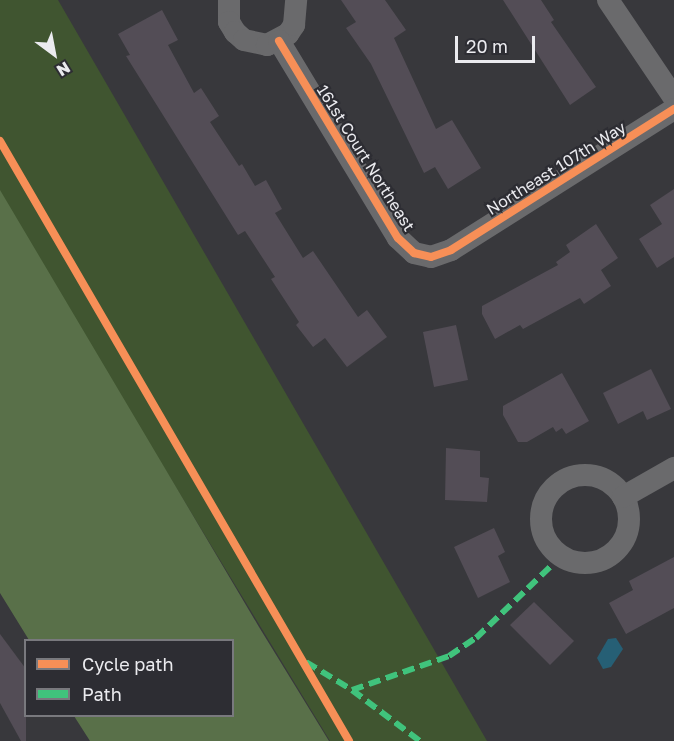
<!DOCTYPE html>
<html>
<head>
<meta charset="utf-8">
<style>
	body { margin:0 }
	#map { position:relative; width:674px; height:741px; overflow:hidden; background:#38383c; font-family:"Golos Text",sans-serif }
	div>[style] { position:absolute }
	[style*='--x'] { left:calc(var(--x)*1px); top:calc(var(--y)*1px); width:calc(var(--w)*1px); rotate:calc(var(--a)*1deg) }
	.green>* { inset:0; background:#405530 }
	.forest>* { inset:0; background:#597049 }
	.water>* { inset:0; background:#265f75 }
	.building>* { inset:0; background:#534d56 }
	.street>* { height:22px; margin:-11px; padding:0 11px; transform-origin:11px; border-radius:11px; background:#6a6a6c }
	.street>.ring { margin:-11px; padding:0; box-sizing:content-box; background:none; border:22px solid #6a6a6c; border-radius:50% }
	.quiet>* { height:6px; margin-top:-3px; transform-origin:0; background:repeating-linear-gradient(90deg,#40c37c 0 12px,transparent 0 18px) }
	.cycleway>* { height:8px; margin:-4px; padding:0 4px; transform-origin:4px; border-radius:4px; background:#f78f57 }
	span { translate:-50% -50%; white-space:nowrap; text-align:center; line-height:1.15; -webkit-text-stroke:4.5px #2d2d33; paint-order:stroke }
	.street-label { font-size:16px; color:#ebebef }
	.legend { position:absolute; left:24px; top:639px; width:210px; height:78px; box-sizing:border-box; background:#2d2d33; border:2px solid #79797e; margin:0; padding:8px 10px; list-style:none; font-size:18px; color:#ebebef }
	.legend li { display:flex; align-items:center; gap:12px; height:30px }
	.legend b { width:30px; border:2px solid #79797e }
	.north { position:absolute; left:24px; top:24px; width:60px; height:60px; -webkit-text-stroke:4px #2d2d33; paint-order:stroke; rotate:148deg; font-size:16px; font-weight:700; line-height:24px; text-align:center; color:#ebebef }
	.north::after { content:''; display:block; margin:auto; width:21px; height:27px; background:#ebebef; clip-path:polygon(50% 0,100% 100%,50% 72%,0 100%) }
	.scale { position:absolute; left:455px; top:36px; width:80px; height:27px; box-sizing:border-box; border:3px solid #ebebef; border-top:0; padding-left:8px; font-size:18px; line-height:21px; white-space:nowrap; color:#ebebef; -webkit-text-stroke:4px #2d2d33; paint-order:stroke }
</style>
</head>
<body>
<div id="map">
	<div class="green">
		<div style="clip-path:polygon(0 0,58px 0,487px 741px,330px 741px,0 198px)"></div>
	</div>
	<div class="forest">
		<div style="clip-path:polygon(0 190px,259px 627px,329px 741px,90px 741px,74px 716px,232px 716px,232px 640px,29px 640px,0 593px)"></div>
	</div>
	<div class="water">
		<div style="clip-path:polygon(616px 638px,623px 649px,611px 667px,603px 669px,597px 658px,608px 639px)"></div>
	</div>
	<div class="building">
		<div style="clip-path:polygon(341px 0,385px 0,406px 30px,394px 38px,436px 129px,452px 120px,481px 168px,448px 189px,435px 167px,424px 173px,371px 64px,346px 28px,356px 22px)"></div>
		<div style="clip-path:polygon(503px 0,541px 0,554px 20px,551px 22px,596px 87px,570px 105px)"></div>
		<div style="clip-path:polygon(162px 10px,178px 40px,168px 45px,194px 93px,201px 88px,219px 116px,210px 122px,239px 166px,242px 164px,255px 186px,266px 180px,282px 209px,275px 213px,303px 258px,313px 251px,358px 317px,367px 310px,387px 337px,347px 367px,325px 338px,313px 347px,296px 325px,299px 322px,271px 279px,275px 277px,245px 231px,238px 235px,126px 56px,130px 55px,118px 34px)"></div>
		<div style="clip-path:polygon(674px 189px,674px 257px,657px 268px,639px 239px,662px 224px,650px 205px)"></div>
		<div style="clip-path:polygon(596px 224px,618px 258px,601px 270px,611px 286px,584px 304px,580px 298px,523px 329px,520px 325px,495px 339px,482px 314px,482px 306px,558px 265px,556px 262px,570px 252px,566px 245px)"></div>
		<div style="clip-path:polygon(456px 325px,468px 380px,434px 387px,423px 332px)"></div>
		<div style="clip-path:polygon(651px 369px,671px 409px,647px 420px,643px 411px,618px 424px,603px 393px)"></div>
		<div style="clip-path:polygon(562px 373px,589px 421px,566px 434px,562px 428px,556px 432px,553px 427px,527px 442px,518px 442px,503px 415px,503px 406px)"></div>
		<div style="clip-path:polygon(446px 448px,480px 451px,480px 477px,489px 478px,487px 502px,445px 500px)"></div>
		<div style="clip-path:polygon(494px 528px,505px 552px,498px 556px,510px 582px,478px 598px,454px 547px)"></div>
		<div style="clip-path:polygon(674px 557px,674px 608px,626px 634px,609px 603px,633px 590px,629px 581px)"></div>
		<div style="clip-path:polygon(534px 602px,574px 641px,550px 665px,510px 625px)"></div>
		<div style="clip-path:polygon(0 634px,26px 669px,26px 741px,21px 741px,0 703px)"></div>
	</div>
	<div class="street">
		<div style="--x:229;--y:0;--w:22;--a:90"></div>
		<div style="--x:229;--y:22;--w:12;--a:59"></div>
		<div style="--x:235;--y:32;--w:12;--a:42"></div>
		<div style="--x:244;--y:40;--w:24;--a:12"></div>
		<div style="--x:267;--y:45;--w:24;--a:-28"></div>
		<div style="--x:288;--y:34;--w:11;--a:-56"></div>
		<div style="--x:294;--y:25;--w:25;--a:-85"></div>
		<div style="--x:608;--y:0;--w:118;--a:56"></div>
		<div style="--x:279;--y:41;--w:230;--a:58.9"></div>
		<div style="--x:398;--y:238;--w:22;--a:43"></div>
		<div style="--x:414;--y:253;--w:17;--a:13"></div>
		<div style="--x:431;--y:257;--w:21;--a:-19"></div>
		<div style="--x:451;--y:250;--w:264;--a:-32.3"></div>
		<div class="ring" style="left:541px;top:475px;width:66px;height:66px"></div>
		<div style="--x:623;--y:497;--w:59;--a:-29.6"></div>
	</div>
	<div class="quiet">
		<div style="--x:306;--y:662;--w:54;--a:31.3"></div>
		<div style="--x:352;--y:690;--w:103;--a:-19.3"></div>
		<div style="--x:449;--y:656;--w:32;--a:-34"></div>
		<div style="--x:476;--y:638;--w:103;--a:-43.8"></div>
		<div style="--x:352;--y:690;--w:85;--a:36.9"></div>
	</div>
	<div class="cycleway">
		<div style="--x:279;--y:41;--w:230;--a:58.9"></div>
		<div style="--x:398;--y:238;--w:22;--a:43"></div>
		<div style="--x:414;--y:253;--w:17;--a:13"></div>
		<div style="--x:431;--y:257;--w:21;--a:-19"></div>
		<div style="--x:451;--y:250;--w:264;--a:-32.3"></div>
		<div style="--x:0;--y:141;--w:694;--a:59.81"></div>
	</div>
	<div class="street-label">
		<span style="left:366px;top:158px;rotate:58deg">161st Court Northeast</span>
		<span style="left:556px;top:168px;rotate:-32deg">Northeast 107th Way</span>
	</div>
	<ul class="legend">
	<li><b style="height:8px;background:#f78f57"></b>Cycle path</li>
	<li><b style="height:8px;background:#40c37c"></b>Path</li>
	</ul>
	<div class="north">N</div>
	<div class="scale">20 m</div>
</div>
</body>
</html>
